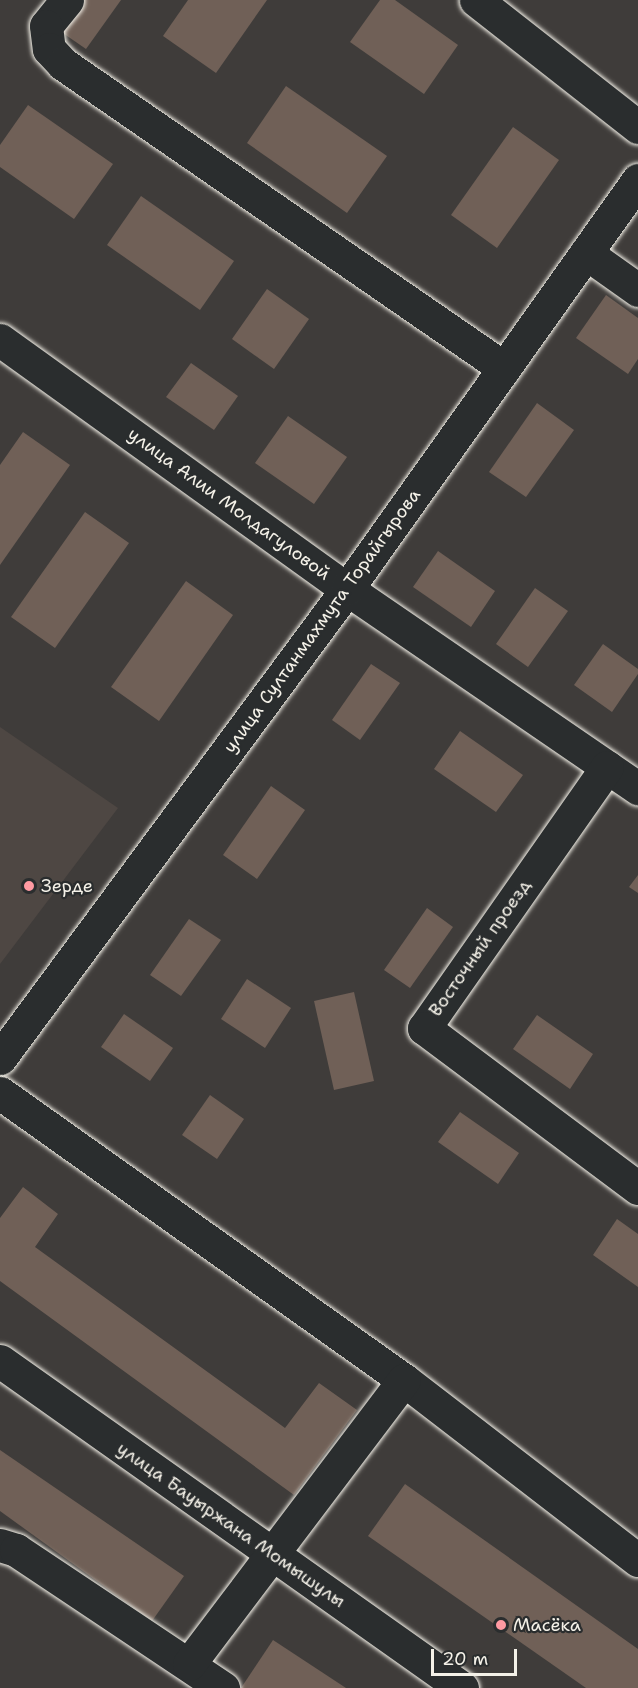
<!DOCTYPE html>
<html>
<head>
<meta charset="utf-8">
<style>
	body { margin:0 }
	#map { position:relative; width:638px; height:1688px; overflow:hidden; background:#3f3c3a; font-family:"Shantell Sans",sans-serif }
	div>[style] { position:absolute }
	[style*='--x'] { left:calc(var(--x)*1px); top:calc(var(--y)*1px); width:calc(var(--w)*1px); rotate:calc(var(--a)*1deg) }
	.built>* { inset:0; background:#4e4743 }
	.building>* { inset:0; background:#706057 }
	.roads { filter:drop-shadow(0 0 2px #f4f1e8) drop-shadow(0 0 2px #f4f1e8) }
	.minor>* { height:33px; margin:-16.5px; padding:0 16.5px; transform-origin:16.5px; border-radius:16.5px; background:#2a2d2e }
	.dots>* { width:16px; height:16px; translate:-50% -50%; box-sizing:border-box; border:3px solid #2a2d2e; border-radius:50% }
	span { translate:-50% -50%; white-space:nowrap; text-align:center; line-height:1.15; -webkit-text-stroke:4.5px #2a2d2e; paint-order:stroke }
	.street-label { font-size:18px; color:#f4f1e8 }
	.poi-label { font-size:18px; color:#f4f1e8 }
	.left { translate:0 -50%; text-align:left }
	.scale { position:absolute; left:431px; top:1649px; width:86px; height:27px; box-sizing:border-box; border:3px solid #f4f1e8; border-top:0; padding-left:8px; font-size:18px; line-height:21px; white-space:nowrap; color:#f4f1e8; -webkit-text-stroke:4px #2a2d2e; paint-order:stroke }
</style>
</head>
<body>
<div id="map">
	<div class="built">
		<div style="clip-path:polygon(0 727px,118px 808px,0 964px)"></div>
	</div>
	<div class="building">
		<div style="clip-path:polygon(77px 0,121px 0,86px 49px,57px 29px)"></div>
		<div style="clip-path:polygon(188px 0,267px 0,216px 73px,163px 36px)"></div>
		<div style="clip-path:polygon(380px 0,395px 0,458px 45px,424px 94px,350px 42px)"></div>
		<div style="clip-path:polygon(286px 86px,387px 156px,347px 213px,247px 143px)"></div>
		<div style="clip-path:polygon(28px 105px,113px 164px,74px 219px,0 167px,0 145px)"></div>
		<div style="clip-path:polygon(513px 127px,559px 160px,497px 248px,451px 215px)"></div>
		<div style="clip-path:polygon(141px 196px,234px 261px,200px 310px,107px 245px)"></div>
		<div style="clip-path:polygon(267px 289px,309px 319px,274px 369px,232px 339px)"></div>
		<div style="clip-path:polygon(606px 295px,638px 318px,638px 359px,628px 374px,576px 338px)"></div>
		<div style="clip-path:polygon(191px 363px,238px 396px,214px 430px,166px 397px)"></div>
		<div style="clip-path:polygon(537px 403px,574px 430px,526px 497px,489px 472px)"></div>
		<div style="clip-path:polygon(288px 416px,347px 457px,314px 504px,255px 463px)"></div>
		<div style="clip-path:polygon(23px 432px,70px 465px,0 565px,0 465px)"></div>
		<div style="clip-path:polygon(85px 512px,129px 543px,55px 648px,11px 617px)"></div>
		<div style="clip-path:polygon(438px 551px,495px 591px,471px 627px,413px 587px)"></div>
		<div style="clip-path:polygon(186px 581px,233px 615px,159px 721px,111px 687px)"></div>
		<div style="clip-path:polygon(535px 588px,568px 611px,528px 667px,496px 644px)"></div>
		<div style="clip-path:polygon(603px 644px,638px 669px,638px 674px,612px 712px,574px 685px)"></div>
		<div style="clip-path:polygon(371px 664px,400px 683px,360px 740px,332px 720px)"></div>
		<div style="clip-path:polygon(460px 731px,523px 775px,496px 812px,434px 769px)"></div>
		<div style="clip-path:polygon(271px 786px,305px 810px,257px 879px,223px 855px)"></div>
		<div style="clip-path:polygon(638px 875px,638px 893px,629px 887px)"></div>
		<div style="clip-path:polygon(427px 908px,453px 927px,410px 988px,384px 970px)"></div>
		<div style="clip-path:polygon(189px 919px,221px 940px,181px 996px,150px 975px)"></div>
		<div style="clip-path:polygon(247px 979px,291px 1008px,265px 1048px,221px 1019px)"></div>
		<div style="clip-path:polygon(354px 992px,374px 1081px,334px 1090px,314px 1001px)"></div>
		<div style="clip-path:polygon(124px 1014px,173px 1048px,150px 1081px,101px 1047px)"></div>
		<div style="clip-path:polygon(537px 1015px,593px 1054px,570px 1089px,513px 1049px)"></div>
		<div style="clip-path:polygon(210px 1095px,244px 1119px,217px 1159px,182px 1135px)"></div>
		<div style="clip-path:polygon(460px 1112px,519px 1153px,498px 1184px,438px 1142px)"></div>
		<div style="clip-path:polygon(23px 1187px,58px 1214px,35px 1247px,285px 1428px,319px 1383px,357px 1410px,294px 1495px,0 1281px,0 1218px)"></div>
		<div style="clip-path:polygon(617px 1219px,638px 1234px,638px 1287px,593px 1255px)"></div>
		<div style="clip-path:polygon(0 1450px,184px 1576px,152px 1621px,0 1511px)"></div>
		<div style="clip-path:polygon(405px 1484px,638px 1649px,638px 1688px,586px 1688px,368px 1536px)"></div>
		<div style="clip-path:polygon(273px 1640px,346px 1688px,241px 1688px)"></div>
	</div>
	<div class="roads">
		<div class="minor">
			<div style="--x:67;--y:0;--w:33;--a:129"></div>
			<div style="--x:46;--y:26;--w:23;--a:83"></div>
			<div style="--x:49;--y:49;--w:21;--a:47"></div>
			<div style="--x:63;--y:64;--w:536;--a:34.58"></div>
			<div style="--x:476;--y:0;--w:206;--a:38.1"></div>
			<div style="--x:586;--y:253;--w:64;--a:35.4"></div>
			<div style="--x:0;--y:340;--w:427;--a:35.7"></div>
			<div style="--x:347;--y:589;--w:353;--a:34.4"></div>
			<div style="--x:607;--y:767;--w:319;--a:125"></div>
			<div style="--x:424;--y:1028;--w:267;--a:36.8"></div>
			<div style="--x:0;--y:1058;--w:583;--a:-53.5"></div>
			<div style="--x:347;--y:589;--w:502;--a:-54.57"></div>
			<div style="--x:0;--y:1093;--w:496;--a:35.4"></div>
			<div style="--x:404;--y:1380;--w:295;--a:37.6"></div>
			<div style="--x:0;--y:1361;--w:566;--a:35.29"></div>
			<div style="--x:0;--y:1545;--w:17;--a:17"></div>
			<div style="--x:16;--y:1550;--w:249;--a:33.7"></div>
			<div style="--x:189;--y:1664;--w:356;--a:-52.9"></div>
		</div>
	</div>
	<div class="dots">
		<div style="left:29px;top:886px;background:#ff9aa2"></div>
		<div style="left:501px;top:1625px;background:#ff9aa2"></div>
	</div>
	<div class="street-label">
		<span style="left:229px;top:504px;rotate:36deg">улица Алии Молдагуловой</span>
		<span style="left:322px;top:621px;rotate:-54deg">улица Султанмахмута Торайгырова</span>
		<span style="left:480px;top:948px;rotate:-55deg">Восточный проезд</span>
		<span style="left:231px;top:1525px;rotate:35deg">улица Бауыржана Момышулы</span>
	</div>
	<div class="poi-label">
		<span class="left" style="left:41px;top:886px">Зерде</span>
		<span class="left" style="left:513px;top:1625px">Масёка</span>
	</div>
	<div class="scale">20 m</div>
</div>
</body>
</html>
